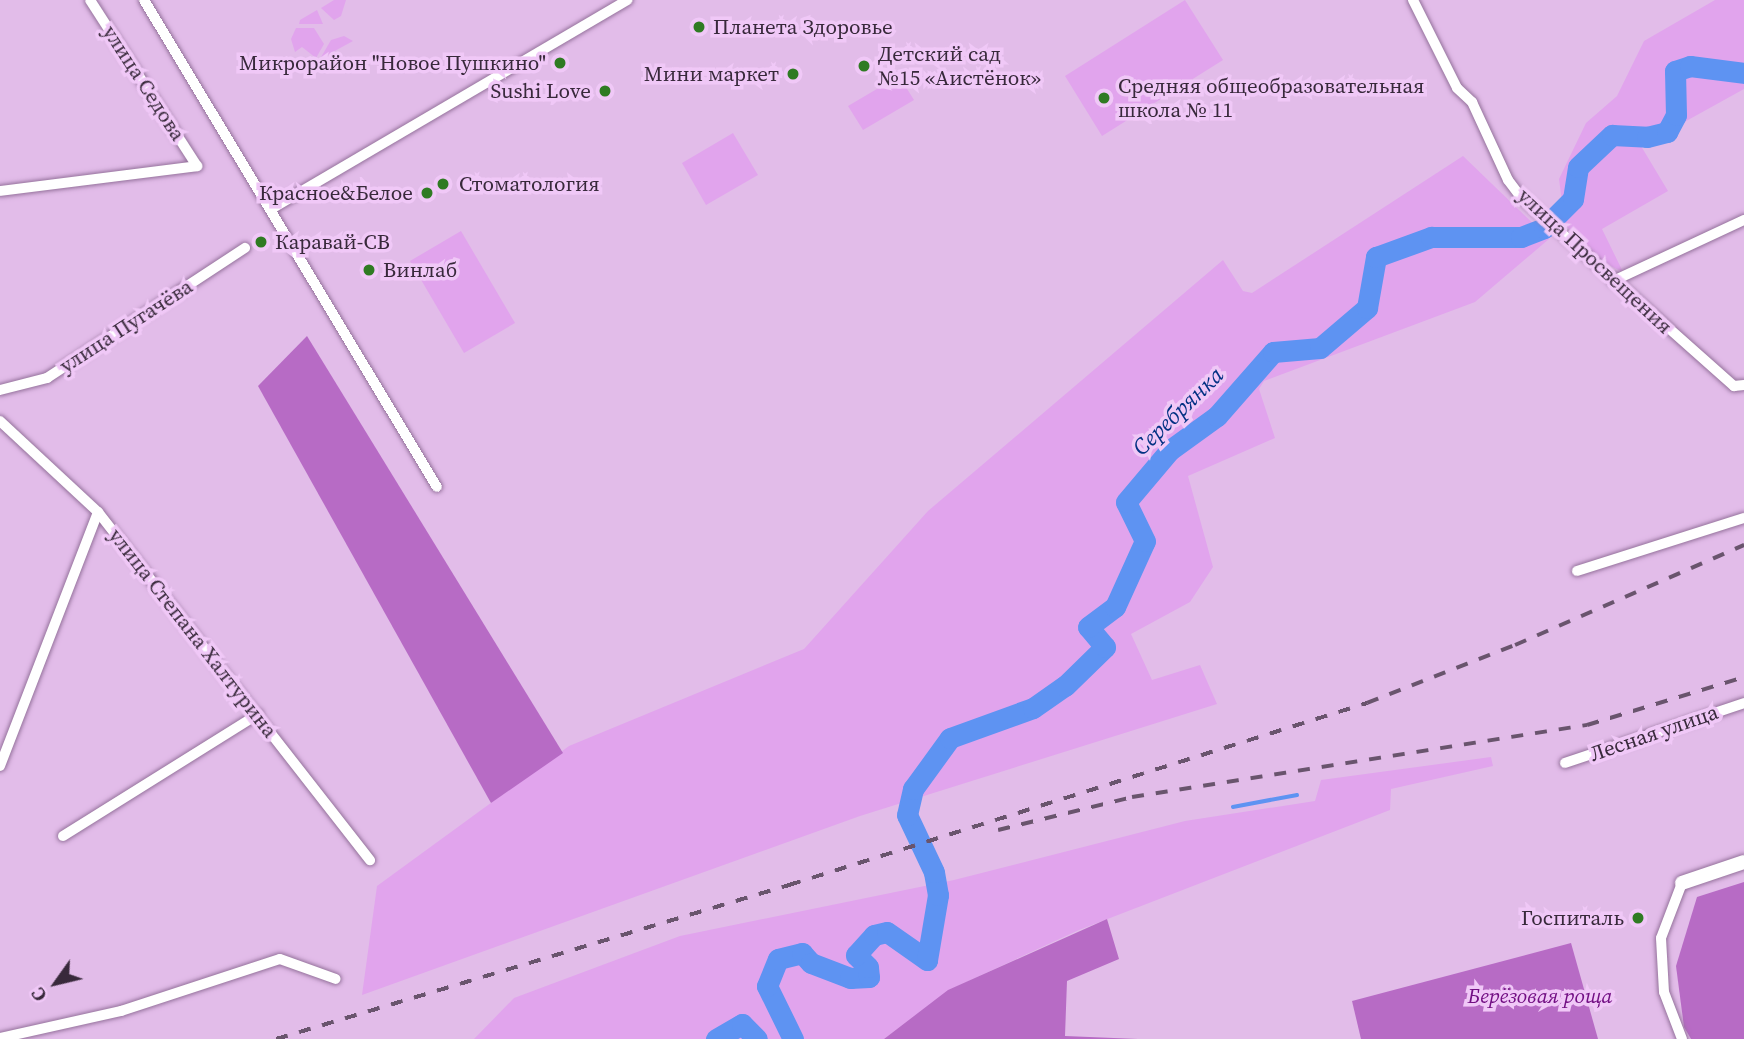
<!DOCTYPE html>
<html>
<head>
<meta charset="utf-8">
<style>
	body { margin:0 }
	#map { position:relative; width:1744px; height:1039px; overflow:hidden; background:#e2bce9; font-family:"Source Serif 4",serif }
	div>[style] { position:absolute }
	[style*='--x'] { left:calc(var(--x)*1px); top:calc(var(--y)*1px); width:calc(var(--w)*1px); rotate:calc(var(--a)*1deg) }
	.green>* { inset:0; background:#e1a4ed }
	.forest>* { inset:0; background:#b76bc5 }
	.stream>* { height:3.5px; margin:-1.75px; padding:0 1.75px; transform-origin:1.75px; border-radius:1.75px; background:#5e93f2 }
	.river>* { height:21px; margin:-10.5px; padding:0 10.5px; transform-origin:10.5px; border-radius:10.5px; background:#5e93f2 }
	.roads { filter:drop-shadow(0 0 2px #95729c) drop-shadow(0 0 2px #95729c) }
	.street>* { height:10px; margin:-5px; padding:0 5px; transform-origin:5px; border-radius:5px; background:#fff }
	.secondary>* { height:14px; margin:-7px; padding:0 7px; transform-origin:7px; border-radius:7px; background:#fff }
	.rail>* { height:3.5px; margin-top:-1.75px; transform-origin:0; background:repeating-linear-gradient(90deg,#69546d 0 12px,transparent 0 24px) }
	.dots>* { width:19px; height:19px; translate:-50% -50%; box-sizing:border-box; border:4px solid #f0c8f7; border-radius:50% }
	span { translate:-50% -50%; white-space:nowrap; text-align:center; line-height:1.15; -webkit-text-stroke:7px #f0c8f7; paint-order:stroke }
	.poi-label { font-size:21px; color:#38293b }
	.left { translate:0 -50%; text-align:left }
	.right { translate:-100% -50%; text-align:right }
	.street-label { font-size:21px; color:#38293b }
	.park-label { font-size:21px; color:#720e83; font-style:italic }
	.water-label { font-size:23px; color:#023183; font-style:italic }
	.north { position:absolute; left:21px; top:948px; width:70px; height:70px; -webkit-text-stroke:5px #f0c8f7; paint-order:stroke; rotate:236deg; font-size:19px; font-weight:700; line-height:28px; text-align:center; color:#38293b }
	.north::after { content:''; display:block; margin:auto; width:24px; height:32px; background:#38293b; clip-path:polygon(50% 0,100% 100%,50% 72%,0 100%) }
</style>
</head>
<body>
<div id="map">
	<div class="green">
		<div style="clip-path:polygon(334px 0,346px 0,341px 16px,334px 20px,321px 8px)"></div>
		<div style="clip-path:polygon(1185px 0,1223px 60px,1102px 136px,1065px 76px)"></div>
		<div style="clip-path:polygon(1715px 0,1744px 0,1744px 89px,1641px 146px,1668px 191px,1602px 229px,1623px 272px,1604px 263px,1565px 225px,1559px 179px,1586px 123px,1617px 96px,1644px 41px)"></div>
		<div style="clip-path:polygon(317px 10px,323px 24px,299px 24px,300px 20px)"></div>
		<div style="clip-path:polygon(296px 28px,314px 28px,324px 44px,316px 58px,302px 47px,295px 52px,291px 39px)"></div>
		<div style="clip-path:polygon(344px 36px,353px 41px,320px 59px,331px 40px)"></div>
		<div style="clip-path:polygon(899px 76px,914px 100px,863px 130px,848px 106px)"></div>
		<div style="clip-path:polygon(733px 133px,758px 175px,706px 205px,682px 163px)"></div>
		<div style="clip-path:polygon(1463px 156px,1549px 239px,1475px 302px,1264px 381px,1259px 389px,1275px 438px,1188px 476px,1213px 567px,1190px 602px,1131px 634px,1152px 680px,1200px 665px,1217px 704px,860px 816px,362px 995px,377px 886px,569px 746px,804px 649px,928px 511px,1223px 260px,1243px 291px,1252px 293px)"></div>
		<div style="clip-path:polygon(461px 231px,515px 323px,464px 353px,410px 261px)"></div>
		<div style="clip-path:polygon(1491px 757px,1493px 766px,1391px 789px,1390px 810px,1079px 930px,949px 990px,884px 1039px,474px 1039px,514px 998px,680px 936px,954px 880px,1185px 821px,1315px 801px,1321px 780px)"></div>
	</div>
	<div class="forest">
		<div style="clip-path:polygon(307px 336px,563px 753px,491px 803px,258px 386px)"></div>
		<div style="clip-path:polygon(1744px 882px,1744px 1039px,1691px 1039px,1684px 1027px,1676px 966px,1697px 897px)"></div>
		<div style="clip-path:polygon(1107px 919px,1119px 959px,1067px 981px,1065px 1036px,1138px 1039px,884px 1039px,948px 990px)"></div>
		<div style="clip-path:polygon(1571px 943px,1598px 1039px,1361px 1039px,1352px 1001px)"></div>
	</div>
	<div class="stream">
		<div style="--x:1233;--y:807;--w:65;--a:-10.6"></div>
	</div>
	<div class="river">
		<div style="--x:716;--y:1039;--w:30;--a:-30"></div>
		<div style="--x:742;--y:1024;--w:21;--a:45"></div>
		<div style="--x:793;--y:1039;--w:59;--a:-116.1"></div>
		<div style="--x:767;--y:986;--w:29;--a:-68"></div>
		<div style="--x:778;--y:959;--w:25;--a:-14"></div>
		<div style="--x:802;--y:953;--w:13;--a:48"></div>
		<div style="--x:811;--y:963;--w:42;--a:21"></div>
		<div style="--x:850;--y:978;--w:19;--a:-3"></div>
		<div style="--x:869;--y:977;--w:10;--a:-96"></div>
		<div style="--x:868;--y:967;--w:17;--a:-135"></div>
		<div style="--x:856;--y:955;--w:27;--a:-48"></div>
		<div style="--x:874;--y:935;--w:13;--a:-13"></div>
		<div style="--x:887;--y:932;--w:49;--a:35"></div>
		<div style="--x:927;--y:960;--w:66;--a:-80.4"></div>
		<div style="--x:938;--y:895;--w:23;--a:-100"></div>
		<div style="--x:934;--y:872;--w:63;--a:-115.3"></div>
		<div style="--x:907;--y:815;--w:27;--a:-77"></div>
		<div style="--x:913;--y:789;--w:63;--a:-54"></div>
		<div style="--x:950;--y:738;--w:88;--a:-19.9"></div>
		<div style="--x:1033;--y:708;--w:39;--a:-35"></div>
		<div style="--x:1065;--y:686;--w:56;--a:-44.3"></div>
		<div style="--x:1105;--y:647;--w:26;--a:-130"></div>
		<div style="--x:1088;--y:627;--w:34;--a:-37"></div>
		<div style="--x:1115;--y:607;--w:72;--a:-65.6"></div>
		<div style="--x:1145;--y:541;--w:43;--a:-116"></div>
		<div style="--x:1126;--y:502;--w:68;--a:-49.8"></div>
		<div style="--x:1170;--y:450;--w:58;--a:-35.9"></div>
		<div style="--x:1217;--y:416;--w:85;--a:-48.8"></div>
		<div style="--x:1273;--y:352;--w:47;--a:-4.9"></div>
		<div style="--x:1320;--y:348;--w:62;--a:-40.4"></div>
		<div style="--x:1367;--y:308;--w:52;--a:-80"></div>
		<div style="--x:1376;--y:257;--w:59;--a:-20"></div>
		<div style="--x:1431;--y:237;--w:90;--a:0"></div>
		<div style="--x:1521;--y:237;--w:25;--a:-21"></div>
		<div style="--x:1544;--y:228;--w:41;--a:-45"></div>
		<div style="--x:1573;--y:199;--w:32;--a:-81"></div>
		<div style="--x:1578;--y:167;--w:47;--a:-43.3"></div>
		<div style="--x:1612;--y:135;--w:35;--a:3"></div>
		<div style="--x:1647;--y:137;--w:21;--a:-14"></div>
		<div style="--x:1667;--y:132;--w:19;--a:-62"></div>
		<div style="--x:1676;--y:115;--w:44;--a:-91.3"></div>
		<div style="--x:1675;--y:71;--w:16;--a:-18"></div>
		<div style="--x:1690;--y:66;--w:54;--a:7.4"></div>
	</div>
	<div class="roads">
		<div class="street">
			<div style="--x:144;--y:0;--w:568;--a:58.97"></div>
			<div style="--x:1413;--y:0;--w:98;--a:63.4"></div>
			<div style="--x:1457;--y:88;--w:21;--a:43"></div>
			<div style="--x:1472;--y:102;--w:86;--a:65.2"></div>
			<div style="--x:1508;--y:180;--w:21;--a:53"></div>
			<div style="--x:1521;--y:197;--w:285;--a:41.6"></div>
			<div style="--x:1734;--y:386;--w:10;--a:-6"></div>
			<div style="--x:0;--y:191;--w:199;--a:-7.2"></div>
			<div style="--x:197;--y:166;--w:197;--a:-122.8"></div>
			<div style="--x:273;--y:208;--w:411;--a:-30.4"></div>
			<div style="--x:1613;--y:281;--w:145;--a:-25"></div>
			<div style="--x:0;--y:390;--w:49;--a:-14.3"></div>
			<div style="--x:47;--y:378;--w:237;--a:-33.3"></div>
			<div style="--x:0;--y:421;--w:134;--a:42.9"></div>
			<div style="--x:98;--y:512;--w:442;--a:52"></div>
			<div style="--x:1577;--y:571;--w:175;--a:-17.6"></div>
			<div style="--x:1565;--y:763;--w:189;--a:-18.5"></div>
			<div style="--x:0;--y:766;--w:272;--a:-68.9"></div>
			<div style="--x:63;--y:836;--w:230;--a:-32"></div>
			<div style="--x:0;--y:1038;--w:124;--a:-12.6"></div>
			<div style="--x:121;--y:1011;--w:167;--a:-18.1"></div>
			<div style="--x:280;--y:959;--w:59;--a:19.7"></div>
			<div style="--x:1682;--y:1039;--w:50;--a:-111"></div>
			<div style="--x:1664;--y:992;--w:54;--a:-93.2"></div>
			<div style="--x:1661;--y:938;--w:59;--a:-69.1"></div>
		</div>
		<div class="secondary">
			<div style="--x:1682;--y:883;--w:65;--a:-18.7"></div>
		</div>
	</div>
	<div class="rail">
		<div style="--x:998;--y:830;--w:138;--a:-13.8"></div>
		<div style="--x:1132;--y:797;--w:461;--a:-9"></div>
		<div style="--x:1587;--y:725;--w:164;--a:-17"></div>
		<div style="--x:276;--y:1039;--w:536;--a:-16.71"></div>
		<div style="--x:789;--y:885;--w:606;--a:-17.48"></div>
		<div style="--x:1367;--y:703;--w:159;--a:-21.4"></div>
		<div style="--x:1515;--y:645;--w:250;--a:-23.6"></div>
	</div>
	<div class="dots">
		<div style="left:699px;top:27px;background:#2f7b23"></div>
		<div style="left:560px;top:63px;background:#2f7b23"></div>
		<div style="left:864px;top:66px;background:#2f7b23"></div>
		<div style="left:793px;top:74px;background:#2f7b23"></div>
		<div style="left:605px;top:91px;background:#2f7b23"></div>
		<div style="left:1104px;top:98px;background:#2f7b23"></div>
		<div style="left:443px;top:184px;background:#2f7b23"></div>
		<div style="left:427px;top:193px;background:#2f7b23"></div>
		<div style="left:261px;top:242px;background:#2f7b23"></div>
		<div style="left:369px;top:270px;background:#2f7b23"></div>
		<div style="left:1638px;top:918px;background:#2f7b23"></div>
	</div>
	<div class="poi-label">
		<span class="left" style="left:713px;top:27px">Планета Здоровье</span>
		<span class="left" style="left:878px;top:66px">Детский сад<br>№15 «Аистёнок»</span>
		<span class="right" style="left:546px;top:63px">Микрорайон "Новое Пушкино"</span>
		<span class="right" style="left:779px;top:74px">Мини маркет</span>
		<span class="left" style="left:1118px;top:98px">Средняя общеобразовательная<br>школа № 11</span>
		<span class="right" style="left:591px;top:91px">Sushi Love</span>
		<span class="left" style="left:459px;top:184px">Стоматология</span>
		<span class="right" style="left:413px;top:193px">Красное&amp;Белое</span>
		<span class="left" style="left:275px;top:242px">Каравай-СВ</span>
		<span class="left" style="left:383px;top:270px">Винлаб</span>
		<span class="right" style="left:1624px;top:918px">Госпиталь</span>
	</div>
	<div class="street-label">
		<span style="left:144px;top:83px;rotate:57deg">улица Седова</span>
		<span style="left:1595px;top:261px;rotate:43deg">улица Просвещения</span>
		<span style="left:126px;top:326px;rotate:-33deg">улица Пугачёва</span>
		<span style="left:193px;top:633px;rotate:52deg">улица Степана Халтурина</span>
		<span style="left:1654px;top:733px;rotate:-19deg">Лесная улица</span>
	</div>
	<div class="park-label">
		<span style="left:1540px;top:996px">Берёзовая роща</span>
	</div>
	<div class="water-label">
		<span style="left:1178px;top:411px;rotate:-44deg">Серебрянка</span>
	</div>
	<div class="north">С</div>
</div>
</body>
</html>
